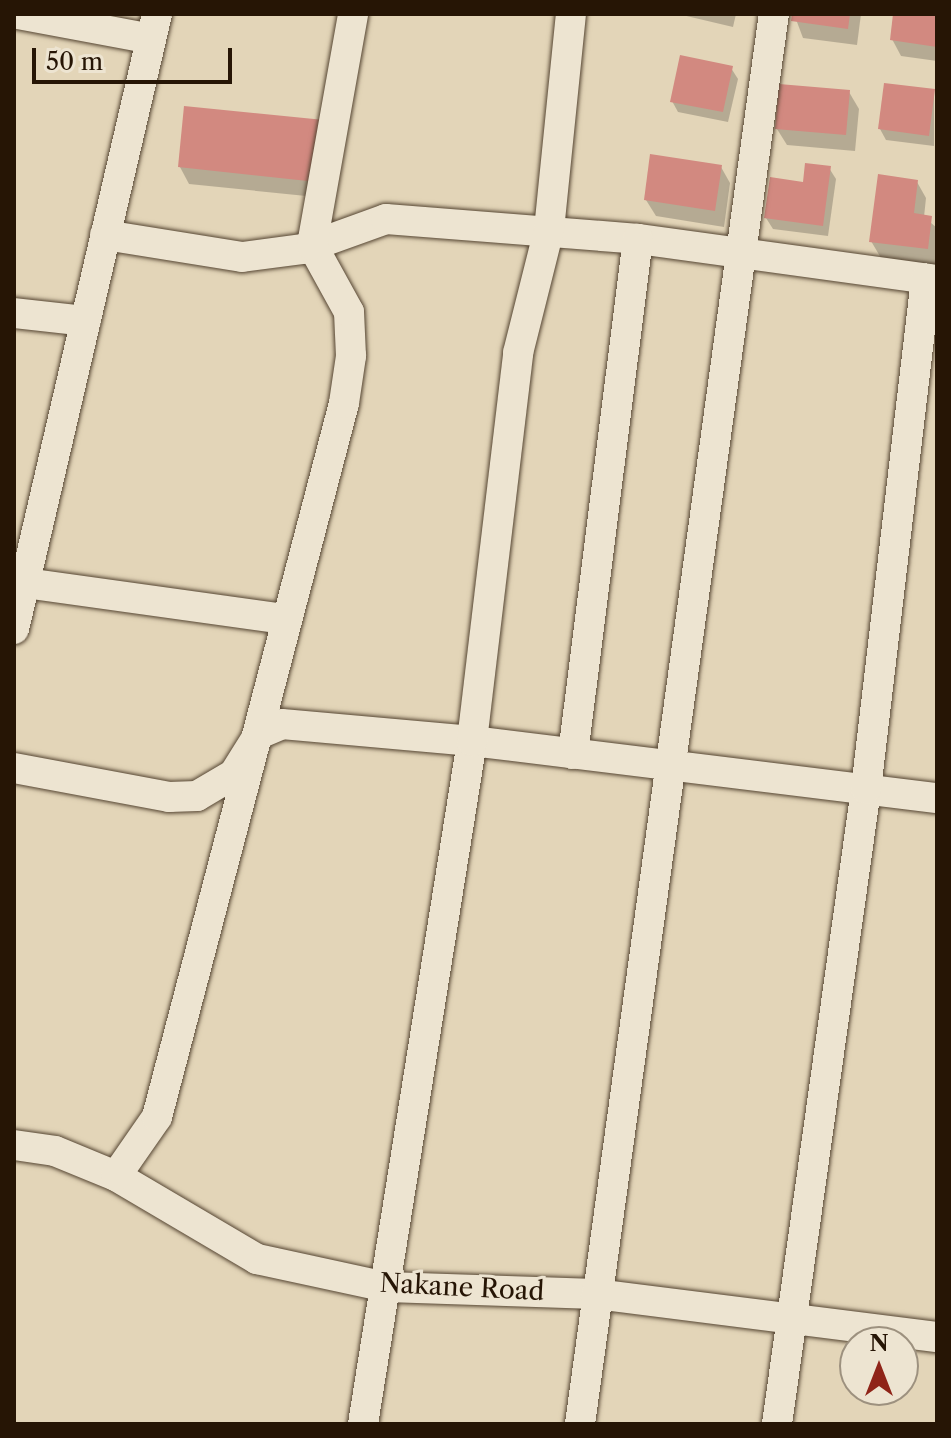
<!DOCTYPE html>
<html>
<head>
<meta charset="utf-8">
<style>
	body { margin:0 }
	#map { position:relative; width:951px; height:1438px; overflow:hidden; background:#e3d5b8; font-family:"Libre Caslon Text",serif }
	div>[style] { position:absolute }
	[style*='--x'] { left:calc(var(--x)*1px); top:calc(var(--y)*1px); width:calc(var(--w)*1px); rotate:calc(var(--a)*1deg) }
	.shadow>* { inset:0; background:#0003 }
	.building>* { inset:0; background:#d28980 }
	.roads { filter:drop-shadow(0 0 2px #554532) drop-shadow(0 0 2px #554532) }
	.minor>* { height:30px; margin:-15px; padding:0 15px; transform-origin:15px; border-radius:15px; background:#ede4d1 }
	span { translate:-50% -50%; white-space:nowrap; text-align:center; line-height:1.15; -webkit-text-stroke:6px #ede4d1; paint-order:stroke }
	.street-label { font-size:26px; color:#261505 }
	.frame { position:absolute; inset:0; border:16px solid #261505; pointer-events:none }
	.north { position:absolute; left:839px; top:1326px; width:80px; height:80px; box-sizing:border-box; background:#ede4d1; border:2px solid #9d917f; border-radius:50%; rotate:0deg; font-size:22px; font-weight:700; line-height:32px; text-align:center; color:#261505 }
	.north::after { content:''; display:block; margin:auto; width:28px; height:36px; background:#8f2418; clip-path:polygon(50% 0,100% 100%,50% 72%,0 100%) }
	.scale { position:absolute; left:32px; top:48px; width:200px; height:36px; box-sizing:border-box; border:4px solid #261505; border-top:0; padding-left:10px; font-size:24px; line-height:28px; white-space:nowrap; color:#261505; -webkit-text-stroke:6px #ede4d1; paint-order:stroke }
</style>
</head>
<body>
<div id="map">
	<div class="shadow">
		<div style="clip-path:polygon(678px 14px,736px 14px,733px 27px)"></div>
		<div style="clip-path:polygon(794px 14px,861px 14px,857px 45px,803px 38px)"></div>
		<div style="clip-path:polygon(895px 14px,937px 14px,937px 61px,901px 56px,892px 39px)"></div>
		<div style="clip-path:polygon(731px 68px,738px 79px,728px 122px,678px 112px,672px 101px)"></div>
		<div style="clip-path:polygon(934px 91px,934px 146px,886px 140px,880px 129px)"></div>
		<div style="clip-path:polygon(849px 92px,859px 109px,855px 151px,787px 145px,777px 129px)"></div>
		<div style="clip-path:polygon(323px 122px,326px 198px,189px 184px,180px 167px)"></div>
		<div style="clip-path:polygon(721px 167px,730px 183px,724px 227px,656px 216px,646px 200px)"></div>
		<div style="clip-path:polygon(829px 168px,836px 179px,828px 236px,773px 229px,766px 218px)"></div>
		<div style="clip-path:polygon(917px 182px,926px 198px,924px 217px,937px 228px,937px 265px,881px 258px,871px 241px)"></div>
	</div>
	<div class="building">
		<div style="clip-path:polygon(792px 14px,850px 14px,848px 29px,791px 21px)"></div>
		<div style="clip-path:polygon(893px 14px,937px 14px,937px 47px,890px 40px)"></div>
		<div style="clip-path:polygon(680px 55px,733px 66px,723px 112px,670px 102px)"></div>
		<div style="clip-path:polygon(884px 83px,935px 89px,929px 136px,878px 129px)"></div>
		<div style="clip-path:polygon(779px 84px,850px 90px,846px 135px,775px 129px)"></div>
		<div style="clip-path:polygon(184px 106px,324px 120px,317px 182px,178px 167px)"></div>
		<div style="clip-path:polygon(650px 154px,722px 165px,715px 211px,644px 200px)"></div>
		<div style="clip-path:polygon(805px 163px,831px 166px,823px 226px,764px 218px,770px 177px,803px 182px)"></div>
		<div style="clip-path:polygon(878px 174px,918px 180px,914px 213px,932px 216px,928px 249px,869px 242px)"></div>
	</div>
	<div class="roads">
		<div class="minor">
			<div style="--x:18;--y:14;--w:135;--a:10.6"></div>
			<div style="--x:105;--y:235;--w:139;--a:9.1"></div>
			<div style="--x:242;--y:257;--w:62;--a:-7.5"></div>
			<div style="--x:303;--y:249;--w:88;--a:-19.9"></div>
			<div style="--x:386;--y:219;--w:253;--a:4.5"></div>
			<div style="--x:638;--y:239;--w:302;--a:7.8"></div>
			<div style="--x:14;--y:313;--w:72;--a:6.3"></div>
			<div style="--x:25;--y:583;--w:262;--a:7.9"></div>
			<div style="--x:14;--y:629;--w:631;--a:-76.91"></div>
			<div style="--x:573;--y:754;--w:519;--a:-82.81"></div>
			<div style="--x:14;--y:768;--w:158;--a:10.6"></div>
			<div style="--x:169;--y:797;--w:28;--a:-2"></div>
			<div style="--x:197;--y:796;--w:43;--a:-30.7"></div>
			<div style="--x:234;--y:774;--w:47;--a:-58"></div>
			<div style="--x:259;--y:734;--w:25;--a:-23"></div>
			<div style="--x:282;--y:724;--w:191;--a:5.1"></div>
			<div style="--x:472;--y:741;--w:468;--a:7"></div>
			<div style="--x:14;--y:1145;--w:41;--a:8.3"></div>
			<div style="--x:55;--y:1151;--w:66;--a:22.3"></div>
			<div style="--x:116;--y:1176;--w:164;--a:30.5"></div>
			<div style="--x:257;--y:1259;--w:133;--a:12.2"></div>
			<div style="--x:387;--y:1287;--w:209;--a:1.9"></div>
			<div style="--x:596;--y:1294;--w:344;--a:7.2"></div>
			<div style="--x:116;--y:1176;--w:72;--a:-55.2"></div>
			<div style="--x:157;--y:1117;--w:738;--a:-75.32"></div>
			<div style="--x:344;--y:403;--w:48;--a:-81.5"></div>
			<div style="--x:351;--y:356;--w:44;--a:-92.6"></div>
			<div style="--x:349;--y:312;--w:77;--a:-118.9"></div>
			<div style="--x:312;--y:245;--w:235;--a:-79.9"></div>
			<div style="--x:363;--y:1424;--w:692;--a:-80.93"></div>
			<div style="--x:472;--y:741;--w:391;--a:-83.2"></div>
			<div style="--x:518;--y:353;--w:127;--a:-75.9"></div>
			<div style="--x:549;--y:230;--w:217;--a:-84.2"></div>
			<div style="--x:580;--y:1424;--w:1423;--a:-82.17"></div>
			<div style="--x:777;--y:1424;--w:641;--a:-82.02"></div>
			<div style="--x:866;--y:789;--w:514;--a:-83.29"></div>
		</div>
	</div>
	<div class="street-label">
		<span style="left:462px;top:1288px;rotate:3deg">Nakane Road</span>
	</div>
	<div class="frame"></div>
	<div class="north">N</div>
	<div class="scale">50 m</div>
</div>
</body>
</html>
